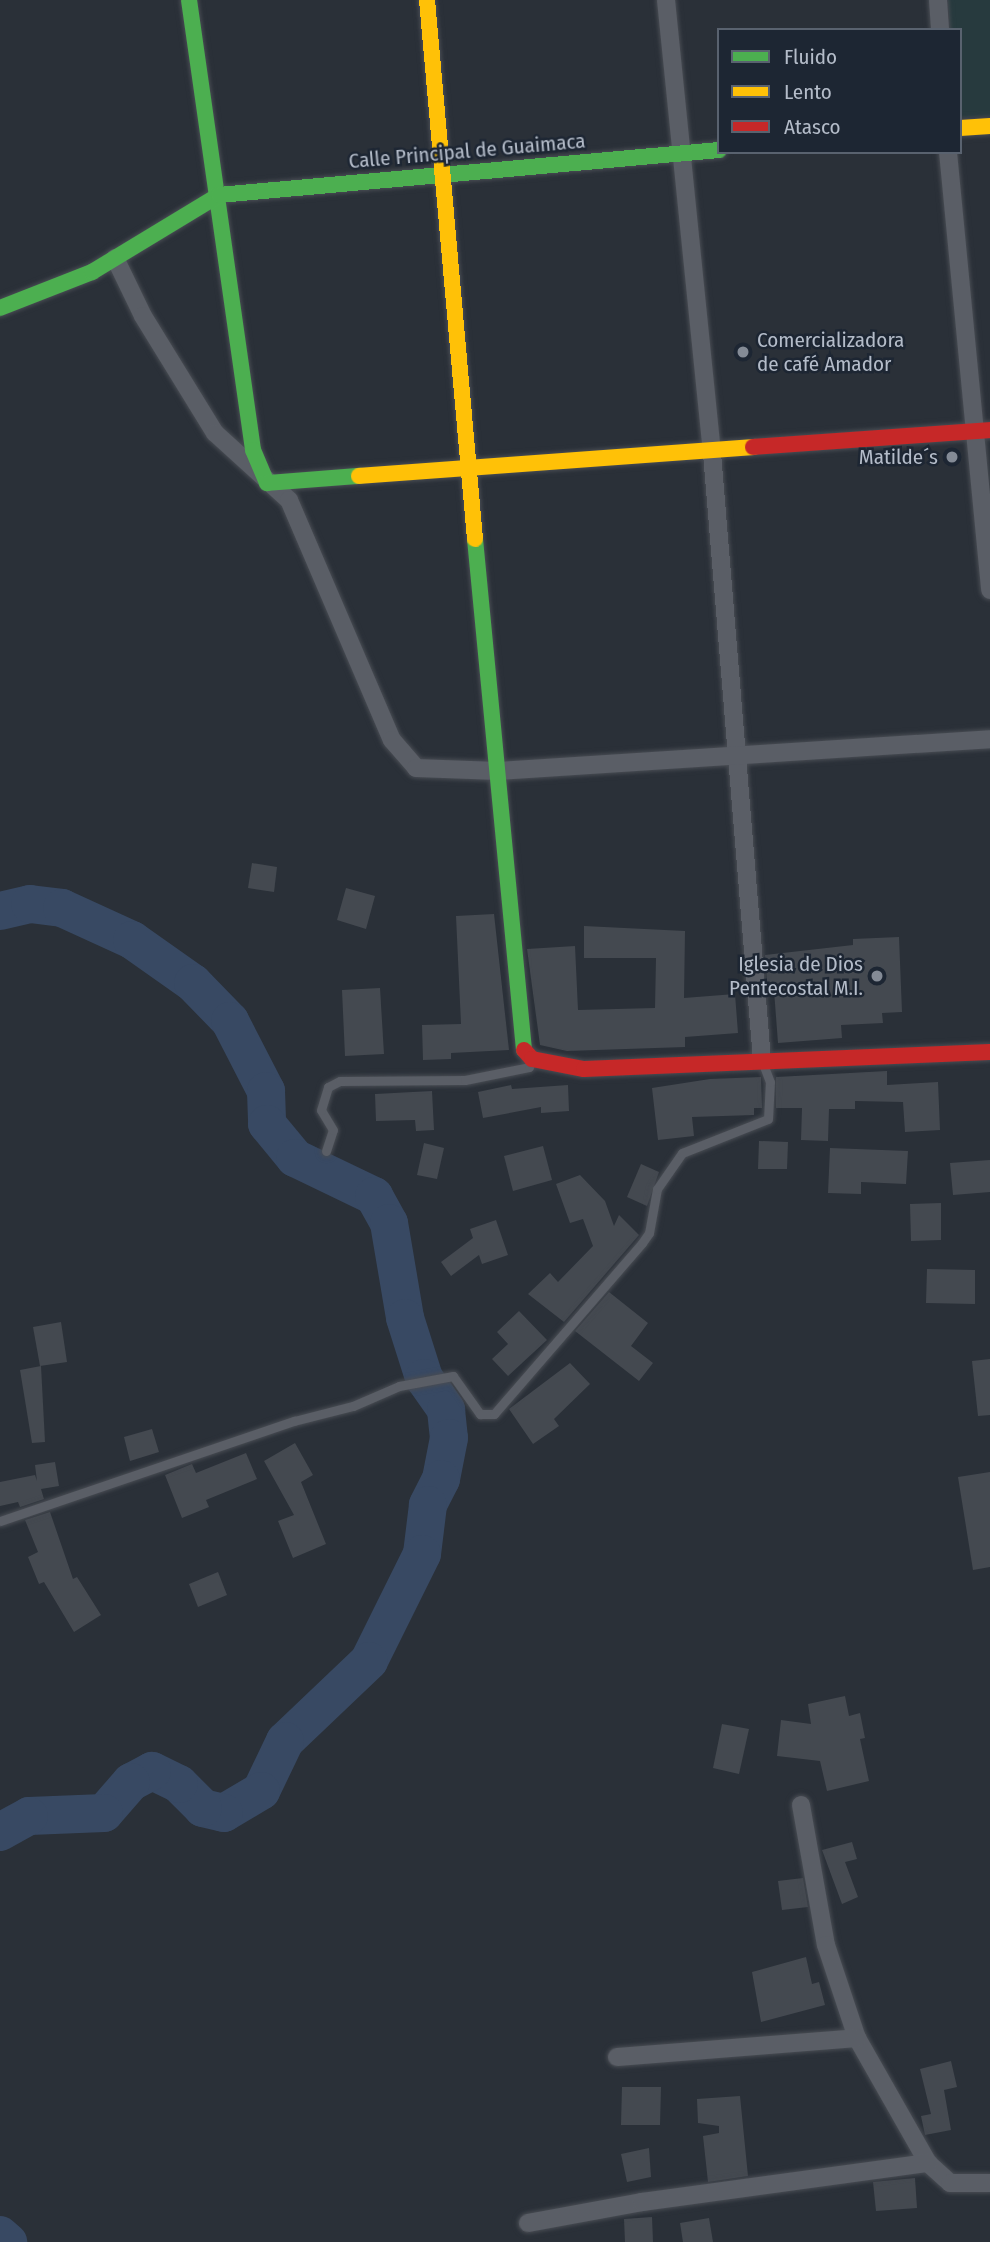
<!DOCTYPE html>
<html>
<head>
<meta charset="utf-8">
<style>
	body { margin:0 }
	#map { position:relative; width:990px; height:2242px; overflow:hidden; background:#2a3038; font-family:"Fira Sans Condensed",sans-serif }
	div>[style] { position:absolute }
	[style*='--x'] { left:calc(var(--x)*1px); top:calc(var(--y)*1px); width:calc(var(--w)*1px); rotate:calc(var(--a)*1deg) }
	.green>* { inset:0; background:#273a3e }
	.river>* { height:38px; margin:-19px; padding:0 19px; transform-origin:19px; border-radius:19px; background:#384963 }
	.building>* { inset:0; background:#444950 }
	.roads { filter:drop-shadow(0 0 2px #484c53) drop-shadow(0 0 2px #484c53) }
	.lane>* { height:9px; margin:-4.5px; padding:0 4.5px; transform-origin:4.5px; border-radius:4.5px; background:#5a5e66 }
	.street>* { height:18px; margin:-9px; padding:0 9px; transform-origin:9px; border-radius:9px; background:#5a5e66 }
	.fast>* { height:16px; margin:-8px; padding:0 8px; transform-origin:8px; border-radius:8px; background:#4caf50 }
	.slow>* { height:16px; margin:-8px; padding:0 8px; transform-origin:8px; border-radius:8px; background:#ffc107 }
	.jam>* { height:16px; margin:-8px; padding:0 8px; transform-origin:8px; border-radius:8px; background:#c62828 }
	.dots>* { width:19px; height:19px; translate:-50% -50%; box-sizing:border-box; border:4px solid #1d2633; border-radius:50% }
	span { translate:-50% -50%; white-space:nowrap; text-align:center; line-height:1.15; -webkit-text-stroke:5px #1d2633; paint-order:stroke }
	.street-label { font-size:21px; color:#b4bcc9 }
	.poi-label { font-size:21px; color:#b4bcc9 }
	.left { translate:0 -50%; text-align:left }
	.right { translate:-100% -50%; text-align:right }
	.legend { position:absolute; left:717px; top:28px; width:245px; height:126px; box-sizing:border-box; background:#1d2633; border:2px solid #59626f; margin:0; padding:9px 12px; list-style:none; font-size:21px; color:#b4bcc9 }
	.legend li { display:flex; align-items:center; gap:14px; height:35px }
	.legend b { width:35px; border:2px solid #59626f }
</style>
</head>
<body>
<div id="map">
	<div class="green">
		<div style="clip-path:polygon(948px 0,990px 0,990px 116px,960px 118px,960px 30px,950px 30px)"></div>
	</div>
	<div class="river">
		<div style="--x:0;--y:911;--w:31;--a:-13"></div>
		<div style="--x:30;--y:904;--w:32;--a:7"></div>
		<div style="--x:62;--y:908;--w:77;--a:24.6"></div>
		<div style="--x:132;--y:940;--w:75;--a:35.2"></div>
		<div style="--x:193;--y:983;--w:53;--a:45.8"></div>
		<div style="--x:230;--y:1021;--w:79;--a:62.8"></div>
		<div style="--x:266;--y:1091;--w:33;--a:88"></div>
		<div style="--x:267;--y:1124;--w:44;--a:50.5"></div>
		<div style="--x:295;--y:1158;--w:88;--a:25.7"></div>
		<div style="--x:374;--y:1196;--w:31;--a:61"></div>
		<div style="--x:389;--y:1223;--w:96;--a:80.4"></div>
		<div style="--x:405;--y:1318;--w:63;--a:72.4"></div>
		<div style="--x:424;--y:1378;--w:39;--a:55"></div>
		<div style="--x:446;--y:1410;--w:28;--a:84"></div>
		<div style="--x:449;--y:1438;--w:42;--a:101"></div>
		<div style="--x:441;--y:1479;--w:29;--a:117"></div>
		<div style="--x:428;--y:1505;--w:49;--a:97"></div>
		<div style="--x:422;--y:1554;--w:119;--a:116.4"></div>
		<div style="--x:369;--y:1661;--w:116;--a:136.4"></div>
		<div style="--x:285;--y:1741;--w:55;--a:115.6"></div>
		<div style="--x:261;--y:1791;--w:43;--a:149.3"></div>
		<div style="--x:224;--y:1813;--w:22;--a:-167"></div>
		<div style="--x:203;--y:1808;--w:34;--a:-135"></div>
		<div style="--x:179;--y:1784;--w:30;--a:-154"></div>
		<div style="--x:152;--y:1771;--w:24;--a:152"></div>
		<div style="--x:131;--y:1782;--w:41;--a:131.1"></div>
		<div style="--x:104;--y:1813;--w:75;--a:177.7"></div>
		<div style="--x:29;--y:1816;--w:33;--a:151"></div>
		<div style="--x:0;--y:2235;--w:11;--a:41"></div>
	</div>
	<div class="building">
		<div style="clip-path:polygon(252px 863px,277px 867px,274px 892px,248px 888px)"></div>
		<div style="clip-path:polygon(346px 888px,375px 896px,366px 929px,337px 920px)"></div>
		<div style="clip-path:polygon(494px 914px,509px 1050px,451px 1053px,451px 1059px,423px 1060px,422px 1025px,461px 1024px,456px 916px)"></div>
		<div style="clip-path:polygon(584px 926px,685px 931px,684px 998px,735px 994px,738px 1033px,685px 1037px,685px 1047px,567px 1051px,540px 1045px,527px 949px,575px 946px,578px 1010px,655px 1008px,656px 958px,584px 958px)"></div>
		<div style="clip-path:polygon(899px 937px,902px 1012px,882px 1013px,883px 1023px,841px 1025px,842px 1038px,778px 1043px,774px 990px,768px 991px,765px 955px,853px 945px,853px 939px)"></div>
		<div style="clip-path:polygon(380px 988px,384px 1054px,345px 1056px,342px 990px)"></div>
		<div style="clip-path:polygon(887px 1071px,887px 1085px,938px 1082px,940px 1130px,905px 1132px,903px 1102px,855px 1101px,855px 1109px,829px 1109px,828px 1141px,801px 1140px,802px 1108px,776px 1108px,776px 1077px)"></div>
		<div style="clip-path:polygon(761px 1077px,762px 1108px,754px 1108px,754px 1115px,692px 1117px,694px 1136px,658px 1140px,652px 1088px,710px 1079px)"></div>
		<div style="clip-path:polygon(511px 1085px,512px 1089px,568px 1085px,569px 1111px,541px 1113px,541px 1107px,483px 1118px,478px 1092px)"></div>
		<div style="clip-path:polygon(432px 1091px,434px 1130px,416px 1131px,415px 1120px,376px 1121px,375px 1094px)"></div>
		<div style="clip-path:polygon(759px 1141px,788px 1142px,787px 1169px,758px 1169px)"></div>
		<div style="clip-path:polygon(424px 1143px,444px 1148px,437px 1179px,417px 1175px)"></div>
		<div style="clip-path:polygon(543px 1146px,552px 1180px,513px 1191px,504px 1156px)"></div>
		<div style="clip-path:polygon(830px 1148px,908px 1151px,906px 1184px,861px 1182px,861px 1194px,828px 1193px)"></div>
		<div style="clip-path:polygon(990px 1160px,990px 1192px,953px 1195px,950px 1163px)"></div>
		<div style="clip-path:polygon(641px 1164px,659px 1172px,647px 1206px,627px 1197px)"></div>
		<div style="clip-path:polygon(580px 1175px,605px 1201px,614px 1226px,619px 1215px,639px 1235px,564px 1322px,528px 1294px,550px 1273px,558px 1282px,593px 1246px,583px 1219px,570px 1223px,556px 1184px)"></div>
		<div style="clip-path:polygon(941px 1203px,941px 1240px,911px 1241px,910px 1204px)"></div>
		<div style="clip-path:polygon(496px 1220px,508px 1255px,482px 1264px,479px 1255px,451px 1276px,441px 1262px,473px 1238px,470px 1229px)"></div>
		<div style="clip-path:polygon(927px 1269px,975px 1270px,975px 1304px,926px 1303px)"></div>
		<div style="clip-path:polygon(609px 1292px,648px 1323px,631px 1346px,653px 1363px,639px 1381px,575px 1331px)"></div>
		<div style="clip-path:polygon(519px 1311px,547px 1340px,508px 1376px,492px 1359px,508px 1344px,497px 1332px)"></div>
		<div style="clip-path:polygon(61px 1322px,67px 1362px,40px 1366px,33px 1327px)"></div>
		<div style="clip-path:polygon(990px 1359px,990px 1415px,978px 1416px,972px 1361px)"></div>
		<div style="clip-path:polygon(570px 1363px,590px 1384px,554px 1419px,559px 1426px,533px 1444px,509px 1409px)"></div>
		<div style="clip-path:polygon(41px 1366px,45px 1442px,32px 1443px,20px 1370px)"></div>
		<div style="clip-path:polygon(152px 1429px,159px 1452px,130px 1461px,124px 1437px)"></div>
		<div style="clip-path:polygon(295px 1443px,313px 1475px,301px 1482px,326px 1544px,293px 1558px,278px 1521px,294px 1515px,264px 1461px)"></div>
		<div style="clip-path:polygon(246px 1453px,257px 1479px,206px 1500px,209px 1507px,182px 1518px,165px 1475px,192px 1464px,196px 1473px)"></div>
		<div style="clip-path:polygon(55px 1462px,59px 1486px,41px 1489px,44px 1499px,20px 1507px,18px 1502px,0 1506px,0 1482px,35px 1475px,37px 1481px,35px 1465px)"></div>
		<div style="clip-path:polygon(990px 1472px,990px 1567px,973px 1570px,958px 1477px)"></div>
		<div style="clip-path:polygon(50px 1512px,73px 1579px,77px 1577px,101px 1615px,74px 1632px,44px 1582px,39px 1584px,28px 1557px,38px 1552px,25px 1520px)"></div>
		<div style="clip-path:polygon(218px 1572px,227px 1595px,198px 1607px,189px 1584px)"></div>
		<div style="clip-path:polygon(845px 1696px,849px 1716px,860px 1713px,865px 1738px,860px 1739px,869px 1781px,827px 1791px,820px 1761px,777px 1756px,781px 1720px,811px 1724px,808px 1704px)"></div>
		<div style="clip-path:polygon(722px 1724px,749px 1729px,739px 1774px,713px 1768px)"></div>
		<div style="clip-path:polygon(852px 1842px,857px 1859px,845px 1862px,858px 1897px,842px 1904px,822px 1850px)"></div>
		<div style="clip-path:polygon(803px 1878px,808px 1907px,782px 1910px,778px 1881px)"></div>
		<div style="clip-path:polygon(806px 1957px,812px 1984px,819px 1982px,825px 2005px,761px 2022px,752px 1972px)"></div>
		<div style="clip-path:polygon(951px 2061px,957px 2087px,944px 2090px,951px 2130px,925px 2135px,921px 2116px,931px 2114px,920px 2069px)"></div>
		<div style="clip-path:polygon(622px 2087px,661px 2087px,660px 2125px,621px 2125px)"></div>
		<div style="clip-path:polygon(740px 2096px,748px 2176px,708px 2182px,703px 2136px,719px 2133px,719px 2126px,698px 2123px,697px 2099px)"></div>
		<div style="clip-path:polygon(649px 2148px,651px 2177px,627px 2182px,621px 2154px)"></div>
		<div style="clip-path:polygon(915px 2178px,917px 2208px,876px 2211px,873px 2182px)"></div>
		<div style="clip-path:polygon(652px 2217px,653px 2242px,625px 2242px,624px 2219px)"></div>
		<div style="clip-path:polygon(709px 2218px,713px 2242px,683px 2242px,680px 2223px)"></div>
	</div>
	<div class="roads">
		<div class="lane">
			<div style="--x:326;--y:1151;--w:22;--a:-72"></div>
			<div style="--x:333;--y:1130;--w:23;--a:-121"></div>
			<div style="--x:321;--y:1110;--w:24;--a:-73"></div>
			<div style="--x:328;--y:1087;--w:13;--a:-27"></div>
			<div style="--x:340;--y:1081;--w:125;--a:-0.5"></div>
			<div style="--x:465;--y:1080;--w:65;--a:-11.5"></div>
			<div style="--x:529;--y:1067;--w:6;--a:-72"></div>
			<div style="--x:0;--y:1521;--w:311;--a:-18.8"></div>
			<div style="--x:294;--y:1421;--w:61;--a:-14.3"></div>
			<div style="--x:353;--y:1406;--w:50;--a:-23.5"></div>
			<div style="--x:399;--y:1386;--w:55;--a:-10.5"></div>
			<div style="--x:453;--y:1376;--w:47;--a:54.6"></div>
			<div style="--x:480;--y:1414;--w:14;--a:0"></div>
			<div style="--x:494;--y:1414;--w:226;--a:-49.1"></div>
			<div style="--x:642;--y:1243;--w:12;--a:-55"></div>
			<div style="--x:649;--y:1233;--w:45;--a:-79.7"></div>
			<div style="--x:657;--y:1189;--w:44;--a:-55.2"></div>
			<div style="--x:682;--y:1153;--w:92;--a:-21.6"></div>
			<div style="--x:768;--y:1119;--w:37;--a:-87"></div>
			<div style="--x:770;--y:1082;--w:19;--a:-111"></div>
		</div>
		<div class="street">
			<div style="--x:666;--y:0;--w:455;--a:84.2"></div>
			<div style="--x:712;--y:453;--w:609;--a:85.29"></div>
			<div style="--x:938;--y:0;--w:30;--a:86"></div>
			<div style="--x:948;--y:152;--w:440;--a:84.5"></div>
			<div style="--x:115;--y:258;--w:64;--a:64.2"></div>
			<div style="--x:143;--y:316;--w:137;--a:58.4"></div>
			<div style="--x:215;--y:433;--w:100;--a:42.2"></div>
			<div style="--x:289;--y:500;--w:261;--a:66.8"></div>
			<div style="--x:392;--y:740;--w:37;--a:49"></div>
			<div style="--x:416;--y:768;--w:82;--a:2.1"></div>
			<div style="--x:498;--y:771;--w:493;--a:-3.7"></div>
			<div style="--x:801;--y:1805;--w:142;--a:79.9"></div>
			<div style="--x:826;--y:1945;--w:98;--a:71.6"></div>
			<div style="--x:857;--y:2038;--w:144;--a:60.4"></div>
			<div style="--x:928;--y:2163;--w:30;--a:42"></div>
			<div style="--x:950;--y:2183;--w:40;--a:0"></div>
			<div style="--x:617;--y:2057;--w:241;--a:-4.5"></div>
			<div style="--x:528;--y:2223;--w:116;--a:-10.4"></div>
			<div style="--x:642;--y:2202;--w:289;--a:-7.8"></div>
		</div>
		<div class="fast">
			<div style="--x:189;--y:0;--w:455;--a:81.9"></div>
			<div style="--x:253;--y:450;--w:36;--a:67"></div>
			<div style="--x:267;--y:483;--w:92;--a:-4.4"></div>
			<div style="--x:0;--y:308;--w:99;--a:-21.4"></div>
			<div style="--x:92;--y:272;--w:149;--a:-31.2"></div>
			<div style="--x:219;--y:195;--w:502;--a:-5.14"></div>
			<div style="--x:475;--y:539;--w:513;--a:84.52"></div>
		</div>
		<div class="slow">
			<div style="--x:427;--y:0;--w:541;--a:84.91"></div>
			<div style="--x:960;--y:128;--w:30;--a:-4"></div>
			<div style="--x:359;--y:476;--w:395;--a:-4.2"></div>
		</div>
		<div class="jam">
			<div style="--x:753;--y:447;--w:238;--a:-4.1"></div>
			<div style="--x:524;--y:1050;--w:12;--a:48"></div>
			<div style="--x:532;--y:1059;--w:53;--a:10.9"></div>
			<div style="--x:584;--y:1069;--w:406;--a:-2.4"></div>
		</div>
	</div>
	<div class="dots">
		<div style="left:743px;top:352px;background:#848b96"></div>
		<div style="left:952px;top:457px;background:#848b96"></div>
		<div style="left:877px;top:976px;background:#848b96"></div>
	</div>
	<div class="street-label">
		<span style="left:467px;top:151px;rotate:-5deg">Calle Principal de Guaimaca</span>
	</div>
	<div class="poi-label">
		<span class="left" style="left:757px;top:352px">Comercializadora<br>de café Amador</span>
		<span class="right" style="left:938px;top:457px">Matilde´s</span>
		<span class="right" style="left:863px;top:976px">Iglesia de Dios<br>Pentecostal M.I.</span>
	</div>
	<ul class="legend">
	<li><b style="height:9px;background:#4caf50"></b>Fluido</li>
	<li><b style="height:9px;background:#ffc107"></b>Lento</li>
	<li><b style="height:9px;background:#c62828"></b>Atasco</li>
	</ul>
</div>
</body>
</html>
